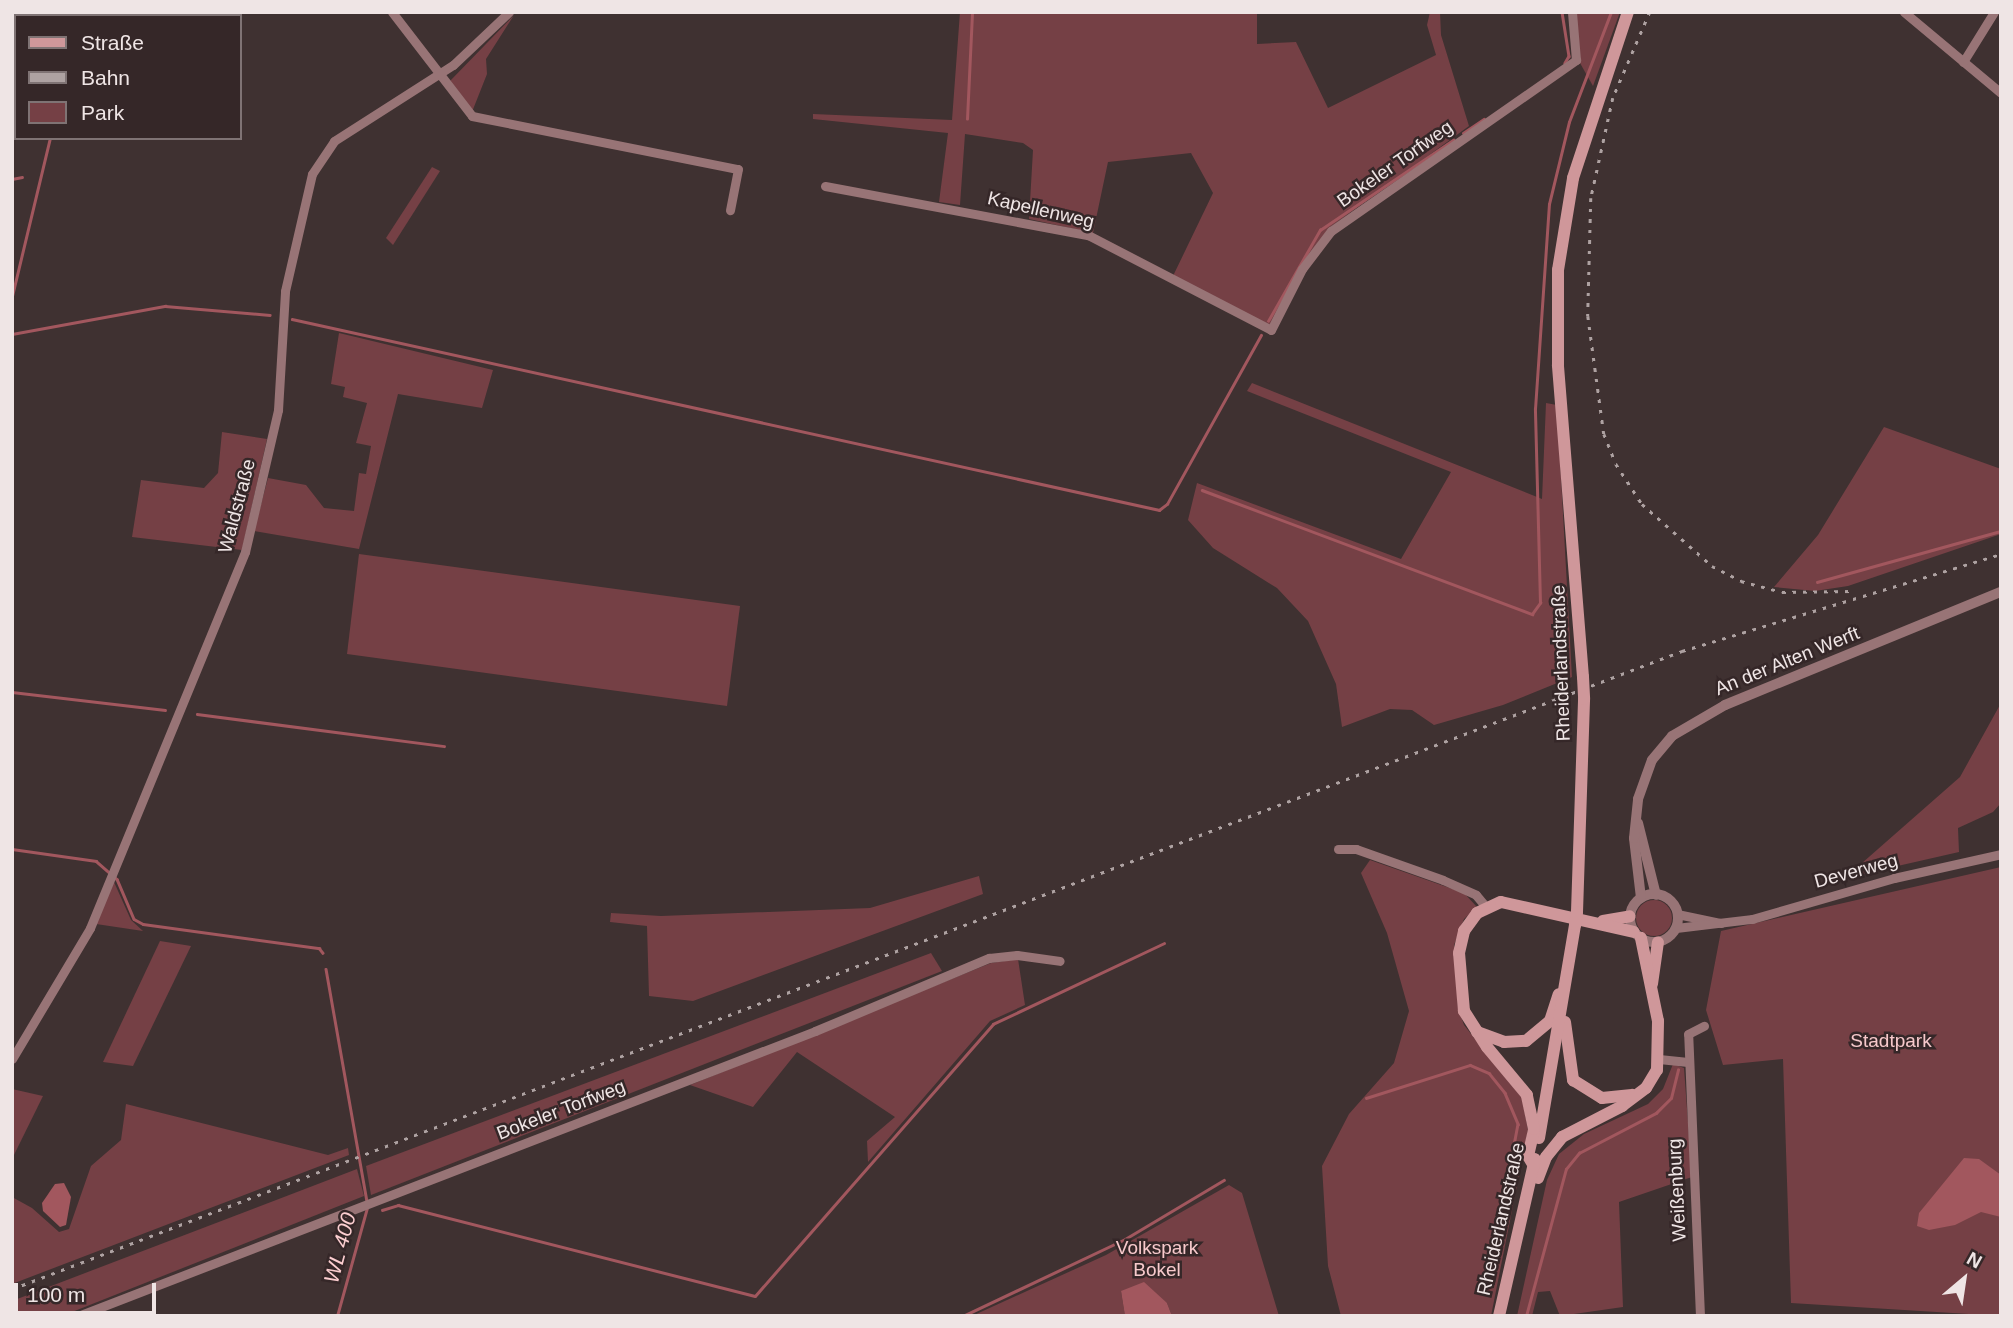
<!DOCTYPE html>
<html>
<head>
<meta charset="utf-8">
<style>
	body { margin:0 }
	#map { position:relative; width:2013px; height:1328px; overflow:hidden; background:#3f3131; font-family:Arial,sans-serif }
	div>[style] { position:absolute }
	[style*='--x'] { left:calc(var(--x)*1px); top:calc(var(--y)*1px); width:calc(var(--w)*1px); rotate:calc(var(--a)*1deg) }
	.green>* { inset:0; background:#754045 }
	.round { border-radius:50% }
	.water>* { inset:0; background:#a2575e }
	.stream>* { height:2.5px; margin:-1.25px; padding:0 1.25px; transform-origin:1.25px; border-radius:1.25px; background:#a2575e }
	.minor>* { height:9px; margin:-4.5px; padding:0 4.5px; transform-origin:4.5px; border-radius:4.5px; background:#987476 }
	.tertiary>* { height:10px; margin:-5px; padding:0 5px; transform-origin:5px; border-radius:5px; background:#987476 }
	.tertiary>.ring { margin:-5px; padding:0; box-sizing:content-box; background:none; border:10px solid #987476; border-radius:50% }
	.secondary>* { height:12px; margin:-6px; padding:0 6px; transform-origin:6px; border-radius:6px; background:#cf979a }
	.rail>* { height:2.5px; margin-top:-1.25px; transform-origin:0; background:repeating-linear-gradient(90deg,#aea2a2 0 3.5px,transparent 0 10.5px) }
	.secondary-bridge>* { height:12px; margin:-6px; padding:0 6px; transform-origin:6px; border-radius:6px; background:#cf979a }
	span { translate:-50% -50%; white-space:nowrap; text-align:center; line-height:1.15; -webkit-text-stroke:5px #352728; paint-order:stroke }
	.street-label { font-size:19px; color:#efe5e5 }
	.park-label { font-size:19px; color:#f7c9cb }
	.water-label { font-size:21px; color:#fcced0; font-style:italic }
	.frame { position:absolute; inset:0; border:14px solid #efe5e5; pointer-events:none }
	.legend { position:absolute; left:14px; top:14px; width:228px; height:126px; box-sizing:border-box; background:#352728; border:2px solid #7f7374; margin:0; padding:9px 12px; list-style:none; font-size:21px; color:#efe5e5 }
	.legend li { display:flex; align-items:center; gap:14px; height:35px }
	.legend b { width:35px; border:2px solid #7f7374 }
	.north { position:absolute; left:1929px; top:1244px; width:70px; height:70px; -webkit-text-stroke:5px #352728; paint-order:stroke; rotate:29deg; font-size:19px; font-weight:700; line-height:28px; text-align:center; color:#efe5e5 }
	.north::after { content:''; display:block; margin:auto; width:24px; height:32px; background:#efe5e5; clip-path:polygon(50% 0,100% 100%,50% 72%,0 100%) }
	.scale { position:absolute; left:14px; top:1283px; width:142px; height:32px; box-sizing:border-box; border:4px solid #efe5e5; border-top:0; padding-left:9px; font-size:21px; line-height:24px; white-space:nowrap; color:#efe5e5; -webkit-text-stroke:5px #352728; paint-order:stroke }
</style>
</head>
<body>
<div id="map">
	<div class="green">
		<div style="clip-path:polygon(960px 12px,1257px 12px,1257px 44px,1296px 42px,1328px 108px,1436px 55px,1427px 25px,1430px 12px,1440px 12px,1441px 35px,1469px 126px,1329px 228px,1269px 326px,1173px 276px,1213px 193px,1191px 153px,1108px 162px,1093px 233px,1029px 219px,1033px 150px,1023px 143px,965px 134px,960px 205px,939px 202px,948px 133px,813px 119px,813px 114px,952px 120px)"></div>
		<div style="clip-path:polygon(1573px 12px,1620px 12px,1593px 86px,1580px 63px)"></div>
		<div style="clip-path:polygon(514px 15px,486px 59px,487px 74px,472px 112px,450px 81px)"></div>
		<div style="clip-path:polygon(432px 167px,440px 171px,393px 245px,386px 238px)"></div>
		<div style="clip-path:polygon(339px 333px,493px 370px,482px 408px,398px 394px,359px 549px,254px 531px,268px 478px,306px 485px,324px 508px,354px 511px,359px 473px,366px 474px,371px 446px,356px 443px,367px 403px,343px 397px,345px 387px,331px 384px)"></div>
		<div style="clip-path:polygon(1252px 383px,1542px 499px,1546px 403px,1557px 405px,1572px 677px,1503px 705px,1434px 725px,1412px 710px,1390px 709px,1342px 727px,1336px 684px,1308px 621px,1277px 588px,1213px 548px,1188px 520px,1197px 483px,1401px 559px,1451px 472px,1247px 391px)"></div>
		<div style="clip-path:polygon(1884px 427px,2001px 469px,2001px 534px,1848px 586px,1815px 591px,1774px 587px,1818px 535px)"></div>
		<div style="clip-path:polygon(222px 432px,267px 439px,242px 550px,132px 537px,141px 480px,204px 488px,218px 473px)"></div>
		<div style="clip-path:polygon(359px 554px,740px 606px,727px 706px,347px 654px)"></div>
		<div style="clip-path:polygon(2001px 703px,2001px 803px,1993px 812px,1958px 828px,1959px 852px,1845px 878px,1960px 777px)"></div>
		<div style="clip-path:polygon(1370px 860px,1464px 893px,1477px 907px,1464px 919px,1454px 945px,1458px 1008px,1464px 1025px,1522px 1098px,1528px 1130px,1491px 1316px,1341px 1316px,1328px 1266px,1322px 1166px,1349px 1114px,1394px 1063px,1409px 1011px,1387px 933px,1361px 873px)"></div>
		<div style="clip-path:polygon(2001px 867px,2001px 1316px,1791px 1303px,1783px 1059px,1723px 1065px,1706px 1010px,1721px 931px)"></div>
		<div style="clip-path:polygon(979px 876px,983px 894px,693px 1001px,649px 996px,647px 926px,610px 922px,611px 913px,661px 916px,870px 908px)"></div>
		<div style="clip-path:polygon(114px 882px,131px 920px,143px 931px,96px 924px)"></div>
		<div class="round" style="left:1636px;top:900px;width:36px;height:36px"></div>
		<div style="clip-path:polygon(160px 941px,191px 946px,133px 1066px,103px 1062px)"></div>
		<div style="clip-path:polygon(931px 953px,942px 971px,371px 1195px,366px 1166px)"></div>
		<div style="clip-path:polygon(1018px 959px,1025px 1005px,990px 1021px,868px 1162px,867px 1141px,895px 1117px,797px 1052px,753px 1107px,690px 1085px,991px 963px)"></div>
		<div style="clip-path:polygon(1673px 1064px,1684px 1068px,1692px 1177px,1619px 1202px,1623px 1307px,1560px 1316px,1550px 1291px,1538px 1292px,1532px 1316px,1517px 1316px,1547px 1180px,1559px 1154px,1584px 1134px,1648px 1104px,1663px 1089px)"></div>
		<div style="clip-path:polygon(12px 1089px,43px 1096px,12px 1159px)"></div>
		<div style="clip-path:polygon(126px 1104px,328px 1155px,348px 1148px,349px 1155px,12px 1284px,12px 1197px,32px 1208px,59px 1232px,69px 1229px,91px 1166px,121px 1140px)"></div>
		<div style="clip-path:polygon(357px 1169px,364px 1196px,62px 1316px,12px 1316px,12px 1301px)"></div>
		<div style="clip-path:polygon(1229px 1185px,1242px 1193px,1279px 1316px,1172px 1316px,1167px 1303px,1121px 1291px,1125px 1316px,972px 1316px,1106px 1255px)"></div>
	</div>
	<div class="water">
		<div style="clip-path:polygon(1964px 1158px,1979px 1159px,2001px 1175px,2001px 1217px,1981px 1212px,1955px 1225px,1929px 1230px,1917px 1226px,1919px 1213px)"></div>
		<div style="clip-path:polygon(64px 1183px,71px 1197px,66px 1225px,60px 1227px,43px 1211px,42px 1203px,55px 1184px)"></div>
		<div style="clip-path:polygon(1144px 1282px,1167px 1303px,1172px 1316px,1125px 1316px,1121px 1291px)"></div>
	</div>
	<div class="stream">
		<div style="--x:66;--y:12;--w:4;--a:63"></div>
		<div style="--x:1562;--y:12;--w:45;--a:81"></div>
		<div style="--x:1569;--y:56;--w:8;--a:120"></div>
		<div style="--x:967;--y:119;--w:107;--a:-87.3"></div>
		<div style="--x:1463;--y:133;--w:25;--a:-34"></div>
		<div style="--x:12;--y:179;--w:10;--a:-11"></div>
		<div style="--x:12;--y:296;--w:163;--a:-76.5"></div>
		<div style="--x:292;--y:319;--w:888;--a:12.42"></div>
		<div style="--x:1159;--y:510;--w:10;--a:-37"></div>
		<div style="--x:1167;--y:504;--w:193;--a:-60.9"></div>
		<div style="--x:1268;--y:321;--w:105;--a:-60.3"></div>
		<div style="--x:1320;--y:230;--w:161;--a:-34.1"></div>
		<div style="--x:12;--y:334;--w:156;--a:-10.4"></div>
		<div style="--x:165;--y:306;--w:105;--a:4.9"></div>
		<div style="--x:1202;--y:490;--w:353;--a:20.6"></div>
		<div style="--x:1532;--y:614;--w:14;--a:-54"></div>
		<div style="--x:1540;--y:603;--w:194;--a:-91.5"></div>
		<div style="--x:1535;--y:409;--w:205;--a:-86.1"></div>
		<div style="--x:1549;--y:204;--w:84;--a:-76.3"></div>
		<div style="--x:1569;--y:122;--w:118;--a:-69.1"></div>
		<div style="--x:1817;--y:582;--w:191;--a:-15.5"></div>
		<div style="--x:12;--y:692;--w:154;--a:6.7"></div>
		<div style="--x:197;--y:714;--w:249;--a:7.4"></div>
		<div style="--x:12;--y:849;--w:85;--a:8.1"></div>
		<div style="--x:96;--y:861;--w:28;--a:41"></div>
		<div style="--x:117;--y:879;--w:43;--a:67"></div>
		<div style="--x:134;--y:919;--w:10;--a:29"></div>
		<div style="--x:143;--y:924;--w:178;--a:7.8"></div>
		<div style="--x:319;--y:948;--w:6;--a:51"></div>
		<div style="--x:326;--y:969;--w:236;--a:80"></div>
		<div style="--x:1366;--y:1098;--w:109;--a:-17.6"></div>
		<div style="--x:1470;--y:1065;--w:21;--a:23"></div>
		<div style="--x:1489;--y:1073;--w:26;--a:51"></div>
		<div style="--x:1505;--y:1093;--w:34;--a:67"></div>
		<div style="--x:1518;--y:1124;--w:86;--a:100.7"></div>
		<div style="--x:382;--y:1210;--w:17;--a:-17"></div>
		<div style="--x:398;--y:1205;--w:368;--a:14.3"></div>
		<div style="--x:755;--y:1296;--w:361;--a:-48.8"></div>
		<div style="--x:993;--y:1024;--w:189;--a:-25.3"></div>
		<div style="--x:337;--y:1316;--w:112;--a:-74.5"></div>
		<div style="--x:963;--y:1316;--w:179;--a:-25.4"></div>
		<div style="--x:1125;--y:1239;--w:115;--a:-30.8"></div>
		<div style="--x:1526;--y:1316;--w:152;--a:-74.8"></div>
		<div style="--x:1566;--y:1169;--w:21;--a:-51"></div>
		<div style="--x:1579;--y:1153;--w:87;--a:-27.5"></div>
		<div style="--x:1656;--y:1113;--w:21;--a:-45"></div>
		<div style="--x:1671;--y:1098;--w:29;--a:-76"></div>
	</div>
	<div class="minor">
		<div style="--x:392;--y:12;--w:131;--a:52.4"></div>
		<div style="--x:472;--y:116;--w:271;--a:11.3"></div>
		<div style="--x:738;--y:169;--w:42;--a:101"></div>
		<div style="--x:1904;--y:12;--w:126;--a:39.9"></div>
		<div style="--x:1963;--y:62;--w:59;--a:-58.2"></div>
		<div style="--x:825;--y:186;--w:268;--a:10.6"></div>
		<div style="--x:1088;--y:235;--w:206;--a:27.4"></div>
		<div style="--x:1271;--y:330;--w:68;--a:-63.1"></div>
		<div style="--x:1302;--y:269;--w:48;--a:-52.7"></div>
		<div style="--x:1331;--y:231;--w:299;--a:-34.9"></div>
		<div style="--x:1576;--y:60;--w:48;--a:-94.8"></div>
		<div style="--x:1338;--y:849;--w:18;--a:0"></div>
		<div style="--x:1356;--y:849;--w:92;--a:19.6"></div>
		<div style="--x:1443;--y:880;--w:36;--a:24"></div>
		<div style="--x:1476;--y:895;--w:16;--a:50"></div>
		<div style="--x:1677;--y:914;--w:45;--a:11.6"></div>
		<div style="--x:1676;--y:928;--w:77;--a:-6.8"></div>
		<div style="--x:1752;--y:919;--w:148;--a:-16.1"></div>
		<div style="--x:1894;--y:878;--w:110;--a:-12.6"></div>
		<div style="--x:12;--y:1059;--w:152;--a:-59.2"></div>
		<div style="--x:90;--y:928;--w:407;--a:-67.6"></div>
		<div style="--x:245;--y:552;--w:146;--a:-76.9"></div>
		<div style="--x:278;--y:410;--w:119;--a:-86.6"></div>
		<div style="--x:285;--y:291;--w:120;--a:-77"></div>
		<div style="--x:312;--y:174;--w:40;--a:-56"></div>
		<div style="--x:334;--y:141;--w:141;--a:-32.6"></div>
		<div style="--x:453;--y:65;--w:77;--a:-43.4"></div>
		<div style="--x:1659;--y:1059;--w:29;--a:6"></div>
		<div style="--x:78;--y:1316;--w:790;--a:-21.14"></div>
		<div style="--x:815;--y:1031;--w:189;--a:-22.8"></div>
		<div style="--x:989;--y:958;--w:28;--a:-6"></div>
		<div style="--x:1017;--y:955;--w:43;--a:7.9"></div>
		<div style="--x:1700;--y:1316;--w:282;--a:-92.4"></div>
		<div style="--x:1688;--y:1034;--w:18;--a:-27"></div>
	</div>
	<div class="tertiary">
		<div style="--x:1638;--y:823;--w:74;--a:76"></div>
		<div class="ring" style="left:1630px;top:894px;width:38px;height:38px"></div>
		<div style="--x:1641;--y:898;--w:60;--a:-96.7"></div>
		<div style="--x:1634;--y:838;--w:39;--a:-84"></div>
		<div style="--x:1638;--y:799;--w:41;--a:-70.3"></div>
		<div style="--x:1652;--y:760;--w:31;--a:-50"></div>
		<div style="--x:1672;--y:736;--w:61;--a:-30.3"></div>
		<div style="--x:1725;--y:705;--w:298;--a:-22.3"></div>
	</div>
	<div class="secondary">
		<div style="--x:1583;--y:677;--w:313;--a:-94.6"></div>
		<div style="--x:1558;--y:365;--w:95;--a:-90"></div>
		<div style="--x:1558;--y:270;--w:93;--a:-80.7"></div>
		<div style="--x:1573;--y:178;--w:175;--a:-71.7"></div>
		<div style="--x:1577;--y:912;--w:213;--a:-88.1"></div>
		<div style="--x:1603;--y:921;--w:27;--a:-10"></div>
		<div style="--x:1652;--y:984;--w:42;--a:-81.9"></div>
		<div style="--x:1565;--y:1022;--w:59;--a:82.1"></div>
		<div style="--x:1573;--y:1080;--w:34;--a:32"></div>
		<div style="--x:1602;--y:1098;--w:30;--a:-6"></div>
		<div style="--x:1477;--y:1032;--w:29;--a:20"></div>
		<div style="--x:1504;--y:1042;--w:22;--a:-3"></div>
		<div style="--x:1526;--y:1041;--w:31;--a:-40"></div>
		<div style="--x:1550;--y:1021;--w:28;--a:-72"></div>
		<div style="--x:1539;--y:1138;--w:216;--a:-80.4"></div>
		<div style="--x:1534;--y:1166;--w:12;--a:-121"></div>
		<div style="--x:1528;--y:1156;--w:28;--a:-77"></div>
		<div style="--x:1534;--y:1129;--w:35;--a:-102"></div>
		<div style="--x:1527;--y:1095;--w:62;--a:-129.8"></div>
		<div style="--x:1487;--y:1047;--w:43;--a:-122.6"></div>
		<div style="--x:1464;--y:1011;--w:58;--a:-94.9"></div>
		<div style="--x:1459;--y:953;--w:23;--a:-77"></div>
		<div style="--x:1464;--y:931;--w:22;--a:-54"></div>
		<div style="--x:1477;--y:913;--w:26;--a:-25"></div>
		<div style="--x:1501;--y:902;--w:136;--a:12.7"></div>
		<div style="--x:1538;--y:1178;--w:22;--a:-69"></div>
		<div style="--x:1546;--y:1157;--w:26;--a:-51"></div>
		<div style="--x:1562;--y:1137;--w:68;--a:-27.3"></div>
		<div style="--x:1622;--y:1106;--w:30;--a:-37"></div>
		<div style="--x:1646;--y:1088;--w:21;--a:-59"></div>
		<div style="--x:1657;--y:1070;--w:49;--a:-88.8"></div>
		<div style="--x:1658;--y:1021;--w:85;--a:-101.6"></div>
		<div style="--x:1499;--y:1316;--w:161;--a:-77.1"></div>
	</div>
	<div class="rail">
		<div style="--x:1650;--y:12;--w:94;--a:113.3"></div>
		<div style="--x:1613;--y:98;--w:102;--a:102.4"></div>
		<div style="--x:1591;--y:198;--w:118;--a:91.5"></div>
		<div style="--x:1588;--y:316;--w:119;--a:82.3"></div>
		<div style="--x:1604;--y:434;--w:32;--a:68"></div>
		<div style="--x:1616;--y:464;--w:48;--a:57"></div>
		<div style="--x:1642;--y:504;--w:94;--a:41.5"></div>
		<div style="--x:1712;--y:566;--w:33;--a:27"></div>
		<div style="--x:1741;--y:581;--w:42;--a:15"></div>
		<div style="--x:1782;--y:592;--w:70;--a:-0.8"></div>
		<div style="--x:12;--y:1289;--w:1788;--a:-20.91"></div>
		<div style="--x:1682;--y:651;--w:333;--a:-16.9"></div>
	</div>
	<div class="secondary-bridge">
		<div style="--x:1583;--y:677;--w:22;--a:87"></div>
		<div style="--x:1575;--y:925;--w:13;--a:-81"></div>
	</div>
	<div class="street-label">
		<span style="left:1395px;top:164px;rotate:-35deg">Bokeler Torfweg</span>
		<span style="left:1041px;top:210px;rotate:13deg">Kapellenweg</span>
		<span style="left:237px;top:506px;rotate:-75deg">Waldstraße</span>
		<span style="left:1787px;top:661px;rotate:-22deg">An der Alten Werft</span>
		<span style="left:1561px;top:663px;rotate:-92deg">Rheiderlandstraße</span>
		<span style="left:1856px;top:871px;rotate:-15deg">Deverweg</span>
		<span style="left:561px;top:1110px;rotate:-21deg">Bokeler Torfweg</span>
		<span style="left:1677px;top:1190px;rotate:-93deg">Weißenburg</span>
		<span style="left:1501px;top:1219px;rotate:-77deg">Rheiderlandstraße</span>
	</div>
	<div class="park-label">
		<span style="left:1891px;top:1041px">Stadtpark</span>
		<span style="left:1157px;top:1259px">Volkspark<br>Bokel</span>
	</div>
	<div class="water-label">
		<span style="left:340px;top:1248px;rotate:-75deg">WL 400</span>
	</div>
	<div class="frame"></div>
	<ul class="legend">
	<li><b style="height:9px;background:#cf979a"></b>Straße</li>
	<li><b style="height:9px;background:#aea2a2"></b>Bahn</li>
	<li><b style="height:19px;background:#754045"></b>Park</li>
	</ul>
	<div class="north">N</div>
	<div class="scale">100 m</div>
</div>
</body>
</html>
